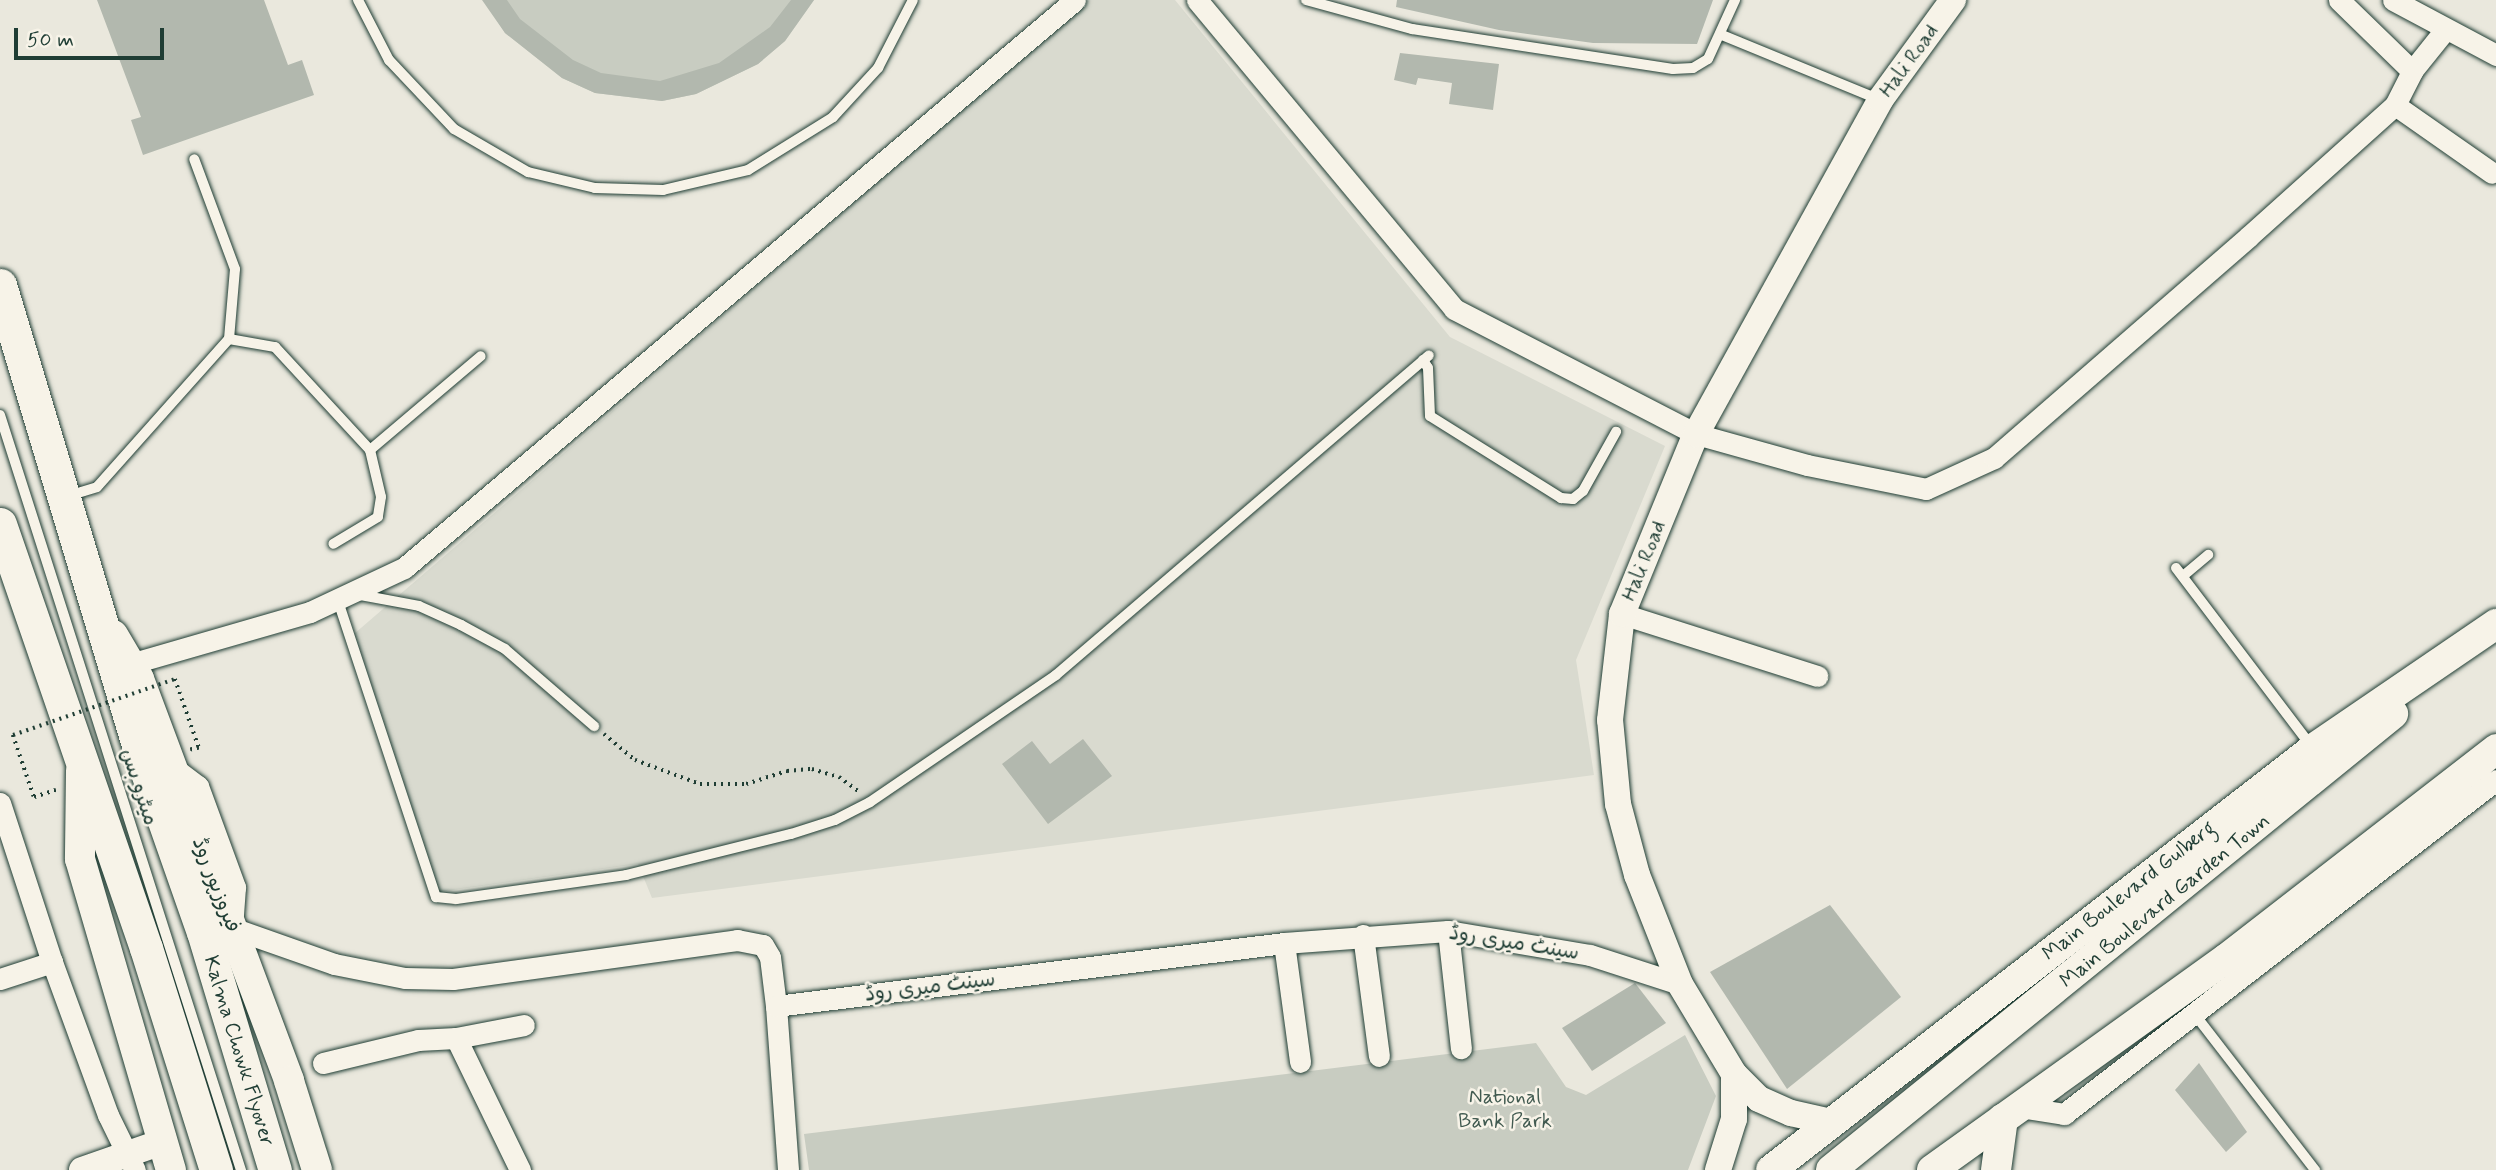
<!DOCTYPE html>
<html>
<head>
<meta charset="utf-8">
<style>
	body { margin:0 }
	#map { position:relative; width:2496px; height:1170px; overflow:hidden; background:#eae8dd; font-family:Mynerve,"Playpen Sans Arabic",sans-serif }
	div>[style] { position:absolute }
	[style*='--x'] { left:calc(var(--x)*1px); top:calc(var(--y)*1px); width:calc(var(--w)*1px); rotate:calc(var(--a)*1deg) }
	.built>* { inset:0; background:#d9dacf }
	.green>* { inset:0; background:#c8ccc1 }
	.building>* { inset:0; background:#b2b8ae }
	.path>* { height:3.5px; margin-top:-1.75px; transform-origin:0; background:repeating-linear-gradient(90deg,#1f3d34 0 2px,transparent 0 7px) }
	.roads { filter:drop-shadow(0 0 2px #1f3d34) drop-shadow(0 0 2px #1f3d34) }
	.service>* { height:10px; margin:-5px; padding:0 5px; transform-origin:5px; border-radius:5px; background:#f7f3e8 }
	.minor>* { height:21px; margin:-10.5px; padding:0 10.5px; transform-origin:10.5px; border-radius:10.5px; background:#f7f3e8 }
	.tertiary>* { height:26px; margin:-13px; padding:0 13px; transform-origin:13px; border-radius:13px; background:#f7f3e8 }
	.secondary>* { height:30px; margin:-15px; padding:0 15px; transform-origin:15px; border-radius:15px; background:#f7f3e8 }
	.primary>* { height:33px; margin:-16.5px; padding:0 16.5px; transform-origin:16.5px; border-radius:16.5px; background:#f7f3e8 }
	.path-bridge>* { height:3.5px; margin-top:-1.75px; transform-origin:0; background:repeating-linear-gradient(90deg,#1f3d34 0 2px,transparent 0 7px) }
	span { translate:-50% -50%; white-space:nowrap; text-align:center; line-height:1.15; -webkit-text-stroke:5px #f7f3e8; paint-order:stroke }
	.street-label { font-size:21px; color:#1f3d34 }
	.park-label { font-size:21px; color:#415a50 }
	.scale { position:absolute; left:14px; top:28px; width:150px; height:32px; box-sizing:border-box; border:4px solid #1f3d34; border-top:0; padding-left:9px; font-size:21px; line-height:24px; white-space:nowrap; color:#1f3d34; -webkit-text-stroke:5px #f7f3e8; paint-order:stroke }
</style>
</head>
<body>
<div id="map">
	<div class="built">
		<div style="clip-path:polygon(1089px 0,1175px 0,1450px 337px,1665px 446px,1576px 660px,1594px 775px,652px 898px,638px 864px,439px 892px,354px 634px)"></div>
	</div>
	<div class="green">
		<div style="clip-path:polygon(484px 0,814px 0,785px 41px,758px 64px,696px 94px,662px 101px,595px 93px,562px 78px,505px 33px)"></div>
		<div style="clip-path:polygon(1685px 1035px,1716px 1096px,1688px 1170px,809px 1170px,804px 1134px,1536px 1043px,1566px 1087px,1586px 1095px)"></div>
	</div>
	<div class="building">
		<div style="clip-path:polygon(97px 0,264px 0,288px 65px,302px 60px,314px 95px,143px 155px,131px 120px,141px 117px)"></div>
		<div style="clip-path:polygon(482px 0,507px 0,520px 19px,573px 60px,601px 73px,660px 81px,719px 63px,770px 27px,791px 0,814px 0,785px 41px,758px 64px,696px 94px,662px 101px,595px 93px,562px 78px,505px 33px)"></div>
		<div style="clip-path:polygon(1397px 0,1713px 0,1697px 44px,1593px 43px,1499px 30px,1396px 7px)"></div>
		<div style="clip-path:polygon(1400px 53px,1499px 64px,1493px 110px,1449px 104px,1452px 83px,1418px 78px,1416px 85px,1394px 80px)"></div>
		<div style="clip-path:polygon(1083px 739px,1112px 776px,1048px 824px,1002px 764px,1032px 741px,1050px 764px)"></div>
		<div style="clip-path:polygon(1830px 905px,1901px 997px,1787px 1089px,1710px 972px)"></div>
		<div style="clip-path:polygon(1635px 983px,1666px 1023px,1592px 1071px,1562px 1028px)"></div>
		<div style="clip-path:polygon(2199px 1063px,2247px 1132px,2226px 1152px,2175px 1090px)"></div>
	</div>
	<div class="path">
		<div style="--x:175;--y:679;--w:73;--a:70.8"></div>
		<div style="--x:199;--y:748;--w:9;--a:167"></div>
		<div style="--x:604;--y:734;--w:40;--a:40"></div>
		<div style="--x:635;--y:760;--w:69;--a:20.3"></div>
		<div style="--x:700;--y:784;--w:46;--a:0"></div>
		<div style="--x:746;--y:784;--w:43;--a:-17.6"></div>
		<div style="--x:787;--y:771;--w:25;--a:-5"></div>
		<div style="--x:812;--y:769;--w:28;--a:17"></div>
		<div style="--x:839;--y:777;--w:24;--a:36"></div>
		<div style="--x:13;--y:735;--w:65;--a:71.3"></div>
		<div style="--x:34;--y:797;--w:23;--a:-18"></div>
	</div>
	<div class="roads">
		<div class="service">
			<div style="--x:358;--y:0;--w:68;--a:62.7"></div>
			<div style="--x:389;--y:60;--w:95;--a:46.7"></div>
			<div style="--x:454;--y:129;--w:86;--a:30.2"></div>
			<div style="--x:528;--y:172;--w:69;--a:13.4"></div>
			<div style="--x:595;--y:188;--w:68;--a:1.7"></div>
			<div style="--x:663;--y:190;--w:87;--a:-13.2"></div>
			<div style="--x:748;--y:170;--w:100;--a:-31.9"></div>
			<div style="--x:833;--y:117;--w:67;--a:-47.4"></div>
			<div style="--x:878;--y:68;--w:76;--a:-62.8"></div>
			<div style="--x:1306;--y:0;--w:110;--a:15.3"></div>
			<div style="--x:1412;--y:29;--w:264;--a:8.7"></div>
			<div style="--x:1673;--y:69;--w:20;--a:-3"></div>
			<div style="--x:1693;--y:68;--w:17;--a:-31"></div>
			<div style="--x:1708;--y:59;--w:65;--a:-65.4"></div>
			<div style="--x:1722;--y:35;--w:169;--a:22.3"></div>
			<div style="--x:229;--y:339;--w:47;--a:9.9"></div>
			<div style="--x:275;--y:347;--w:140;--a:47.3"></div>
			<div style="--x:370;--y:450;--w:48;--a:76.8"></div>
			<div style="--x:381;--y:497;--w:20;--a:99"></div>
			<div style="--x:378;--y:517;--w:52;--a:149"></div>
			<div style="--x:1423;--y:360;--w:9;--a:58"></div>
			<div style="--x:1428;--y:368;--w:48;--a:87.6"></div>
			<div style="--x:1430;--y:416;--w:155;--a:32"></div>
			<div style="--x:1561;--y:498;--w:12;--a:5"></div>
			<div style="--x:1573;--y:499;--w:13;--a:-39"></div>
			<div style="--x:1583;--y:491;--w:68;--a:-60.8"></div>
			<div style="--x:0;--y:415;--w:793;--a:72.3"></div>
			<div style="--x:370;--y:450;--w:145;--a:-40.3"></div>
			<div style="--x:68;--y:496;--w:30;--a:-17"></div>
			<div style="--x:97;--y:487;--w:198;--a:-48.3"></div>
			<div style="--x:229;--y:339;--w:70;--a:-85.1"></div>
			<div style="--x:235;--y:269;--w:117;--a:-110.4"></div>
			<div style="--x:2176;--y:568;--w:223;--a:52.8"></div>
			<div style="--x:2183;--y:576;--w:33;--a:-40"></div>
			<div style="--x:355;--y:594;--w:65;--a:10.6"></div>
			<div style="--x:419;--y:606;--w:46;--a:24.3"></div>
			<div style="--x:461;--y:625;--w:50;--a:28.6"></div>
			<div style="--x:505;--y:649;--w:118;--a:40.9"></div>
			<div style="--x:338;--y:601;--w:312;--a:71.7"></div>
			<div style="--x:436;--y:897;--w:20;--a:6"></div>
			<div style="--x:456;--y:899;--w:172;--a:-8"></div>
			<div style="--x:626;--y:875;--w:170;--a:-14"></div>
			<div style="--x:791;--y:834;--w:46;--a:-17.7"></div>
			<div style="--x:835;--y:820;--w:39;--a:-27"></div>
			<div style="--x:870;--y:802;--w:225;--a:-34.3"></div>
			<div style="--x:1056;--y:675;--w:491;--a:-40.6"></div>
			<div style="--x:2196;--y:1016;--w:195;--a:52.3"></div>
		</div>
		<div class="minor">
			<div style="--x:1197;--y:0;--w:402;--a:50.2"></div>
			<div style="--x:1454;--y:309;--w:272;--a:27.3"></div>
			<div style="--x:1696;--y:434;--w:115;--a:15.6"></div>
			<div style="--x:1807;--y:465;--w:121;--a:11.4"></div>
			<div style="--x:1926;--y:489;--w:75;--a:-24.5"></div>
			<div style="--x:1994;--y:458;--w:337;--a:-41"></div>
			<div style="--x:2248;--y:237;--w:198;--a:-41.9"></div>
			<div style="--x:2395;--y:105;--w:38;--a:-63"></div>
			<div style="--x:2412;--y:71;--w:53;--a:-51.2"></div>
			<div style="--x:2339;--y:0;--w:102;--a:44.2"></div>
			<div style="--x:2393;--y:0;--w:117;--a:28.1"></div>
			<div style="--x:2395;--y:105;--w:118;--a:35"></div>
			<div style="--x:1622;--y:614;--w:205;--a:17.6"></div>
			<div style="--x:130;--y:664;--w:187;--a:-16.1"></div>
			<div style="--x:310;--y:612;--w:104;--a:-25.1"></div>
			<div style="--x:404;--y:568;--w:879;--a:-40.25"></div>
			<div style="--x:171;--y:766;--w:34;--a:37"></div>
			<div style="--x:198;--y:786;--w:108;--a:69.9"></div>
			<div style="--x:235;--y:887;--w:41;--a:94.2"></div>
			<div style="--x:232;--y:928;--w:108;--a:19.4"></div>
			<div style="--x:334;--y:964;--w:72;--a:11.2"></div>
			<div style="--x:405;--y:978;--w:48;--a:1.2"></div>
			<div style="--x:453;--y:979;--w:287;--a:-7.8"></div>
			<div style="--x:737;--y:940;--w:26;--a:11"></div>
			<div style="--x:763;--y:945;--w:14;--a:60"></div>
			<div style="--x:770;--y:957;--w:49;--a:83"></div>
			<div style="--x:776;--y:1006;--w:164;--a:85.8"></div>
			<div style="--x:0;--y:803;--w:167;--a:71.9"></div>
			<div style="--x:52;--y:962;--w:163;--a:69.9"></div>
			<div style="--x:108;--y:1115;--w:61;--a:63.9"></div>
			<div style="--x:1448;--y:931;--w:118;--a:83.7"></div>
			<div style="--x:1363;--y:935;--w:122;--a:82.5"></div>
			<div style="--x:1284;--y:943;--w:120;--a:82.3"></div>
			<div style="--x:0;--y:979;--w:55;--a:-18.1"></div>
			<div style="--x:776;--y:1006;--w:512;--a:-7.07"></div>
			<div style="--x:1284;--y:943;--w:164;--a:-4.2"></div>
			<div style="--x:1448;--y:931;--w:144;--a:9.6"></div>
			<div style="--x:1590;--y:955;--w:95;--a:17.9"></div>
			<div style="--x:456;--y:1038;--w:69;--a:-10.8"></div>
			<div style="--x:323;--y:1063;--w:98;--a:-13.6"></div>
			<div style="--x:418;--y:1040;--w:38;--a:-3"></div>
			<div style="--x:456;--y:1038;--w:147;--a:64.1"></div>
			<div style="--x:2020;--y:1107;--w:45;--a:9"></div>
			<div style="--x:2064;--y:1114;--w:546;--a:-37.71"></div>
		</div>
		<div class="tertiary">
			<div style="--x:1734;--y:1074;--w:35;--a:45"></div>
			<div style="--x:1759;--y:1099;--w:35;--a:24"></div>
			<div style="--x:1791;--y:1113;--w:41;--a:12.7"></div>
			<div style="--x:82;--y:1170;--w:85;--a:-19.3"></div>
			<div style="--x:1718;--y:1170;--w:53;--a:-72.6"></div>
			<div style="--x:1734;--y:1119;--w:45;--a:-90"></div>
			<div style="--x:1734;--y:1074;--w:105;--a:-121"></div>
			<div style="--x:1680;--y:984;--w:117;--a:-111.5"></div>
			<div style="--x:1637;--y:875;--w:73;--a:-105"></div>
			<div style="--x:1618;--y:804;--w:84;--a:-95.4"></div>
			<div style="--x:1610;--y:720;--w:107;--a:-83.5"></div>
			<div style="--x:1622;--y:614;--w:195;--a:-67.7"></div>
			<div style="--x:1696;--y:434;--w:381;--a:-61.1"></div>
			<div style="--x:1880;--y:100;--w:124;--a:-53.9"></div>
		</div>
		<div class="secondary">
			<div style="--x:113;--y:635;--w:51;--a:59.4"></div>
			<div style="--x:139;--y:679;--w:429;--a:69.5"></div>
			<div style="--x:289;--y:1081;--w:93;--a:72.5"></div>
			<div style="--x:81;--y:771;--w:88;--a:90.7"></div>
			<div style="--x:80;--y:859;--w:324;--a:73.7"></div>
			<div style="--x:1771;--y:1170;--w:686;--a:-37.84"></div>
			<div style="--x:2313;--y:749;--w:222;--a:-34.3"></div>
			<div style="--x:1831;--y:1170;--w:724;--a:-39.06"></div>
			<div style="--x:1932;--y:1170;--w:363;--a:-35.7"></div>
			<div style="--x:2227;--y:958;--w:341;--a:-37.8"></div>
			<div style="--x:1996;--y:1170;--w:52;--a:-82.3"></div>
		</div>
		<div class="primary">
			<div style="--x:0;--y:285;--w:497;--a:73.3"></div>
			<div style="--x:143;--y:761;--w:181;--a:70.7"></div>
			<div style="--x:203;--y:932;--w:249;--a:73.2"></div>
			<div style="--x:0;--y:524;--w:448;--a:71"></div>
			<div style="--x:146;--y:948;--w:233;--a:72.5"></div>
		</div>
	</div>
	<div class="path-bridge">
		<div style="--x:13;--y:735;--w:171;--a:-19.1"></div>
	</div>
	<div class="street-label">
		<span style="left:1909px;top:61px;rotate:-54deg">Hali Road</span>
		<span style="left:1644px;top:561px;rotate:-68deg">Hali Road</span>
		<span style="left:139px;top:787px;rotate:72deg">میٹرو بس</span>
		<span style="left:216px;top:885px;rotate:69deg">فیروزپور روڈ</span>
		<span style="left:2129px;top:891px;rotate:-38deg">Main Boulevard Gulberg</span>
		<span style="left:2165px;top:901px;rotate:-39deg">Main Boulevard Garden Town</span>
		<span style="left:1514px;top:943px;rotate:9deg">سینٹ میری روڈ</span>
		<span style="left:930px;top:987px;rotate:-7deg">سینٹ میری روڈ</span>
		<span style="left:239px;top:1051px;rotate:73deg">Kalma Chowk Flyover</span>
	</div>
	<div class="park-label">
		<span style="left:1505px;top:1109px">National<br>Bank Park</span>
	</div>
	<div class="scale">50 m</div>
</div>
</body>
</html>
